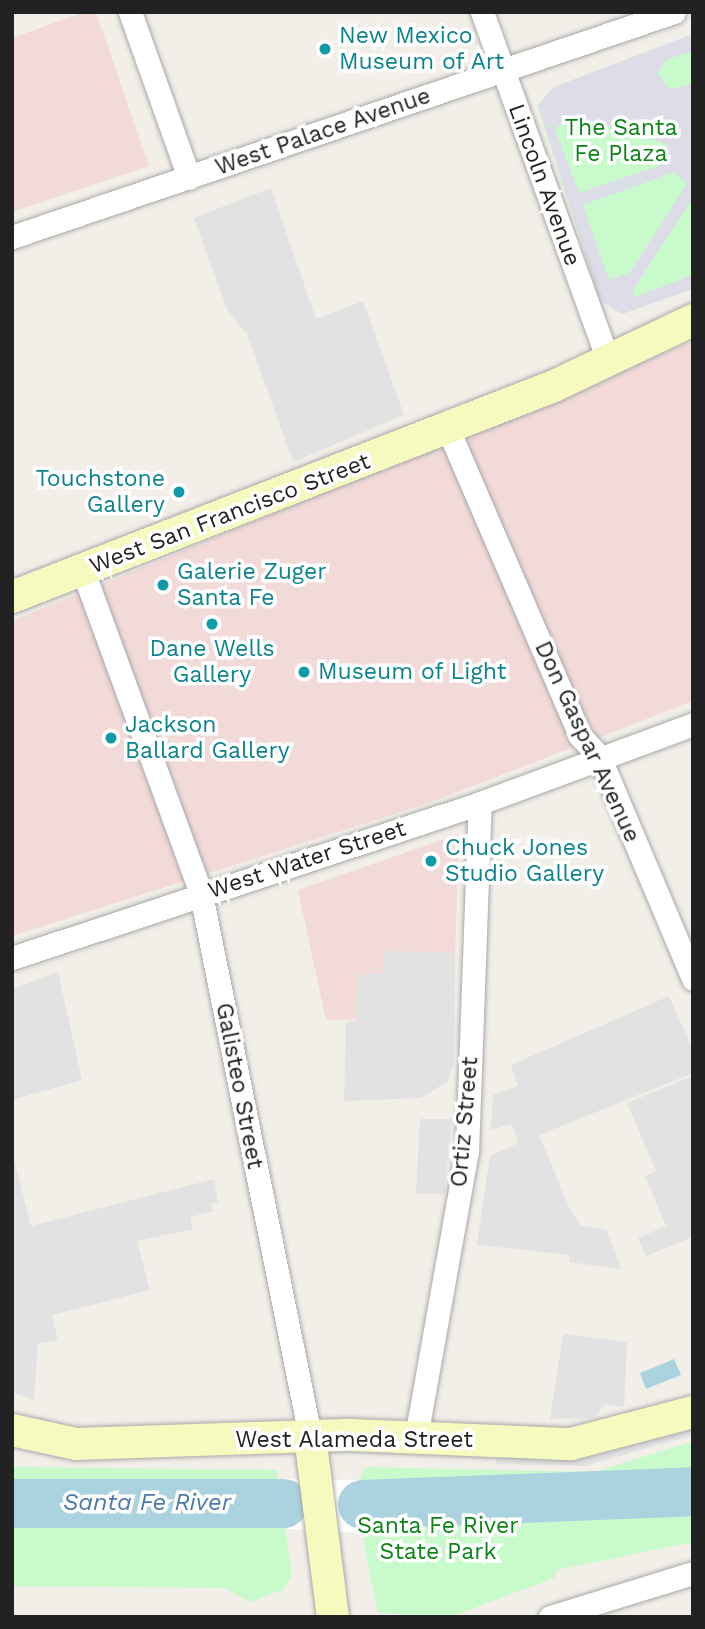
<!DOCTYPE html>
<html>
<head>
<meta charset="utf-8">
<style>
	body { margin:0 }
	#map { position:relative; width:705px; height:1629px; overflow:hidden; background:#f2efe9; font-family:"Work Sans",sans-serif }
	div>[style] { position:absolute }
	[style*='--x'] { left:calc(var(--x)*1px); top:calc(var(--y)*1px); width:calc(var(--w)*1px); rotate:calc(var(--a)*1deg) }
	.commercial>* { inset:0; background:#f2dad9 }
	.park>* { inset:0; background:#c8facc }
	.parking>* { inset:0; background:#e2e2e2 }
	.plaza>* { inset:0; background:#dddde8 }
	.water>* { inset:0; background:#aad3df }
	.pier>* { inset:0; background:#fff }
	.river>* { height:49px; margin:-24.5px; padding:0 24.5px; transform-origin:24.5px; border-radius:24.5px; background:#aad3df }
	.roads { filter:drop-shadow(0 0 2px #a9a9a9) drop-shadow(0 0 2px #a9a9a9) }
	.street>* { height:23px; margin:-11.5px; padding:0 11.5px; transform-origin:11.5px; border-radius:11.5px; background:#fff }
	.secondary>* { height:32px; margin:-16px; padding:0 16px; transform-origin:16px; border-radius:16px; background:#f7fabf }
	.dots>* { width:19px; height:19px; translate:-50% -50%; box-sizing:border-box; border:4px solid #fff; border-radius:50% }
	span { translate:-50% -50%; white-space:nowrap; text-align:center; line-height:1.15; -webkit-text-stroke:7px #fff; paint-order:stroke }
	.culture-label { font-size:23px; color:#0d838f }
	.left { translate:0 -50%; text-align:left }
	.right { translate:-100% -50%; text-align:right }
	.park-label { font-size:23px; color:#0c8416 }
	.street-label { font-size:23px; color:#222 }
	.water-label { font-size:24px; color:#4a7aab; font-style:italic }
	.frame { position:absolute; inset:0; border:14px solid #222; pointer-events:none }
</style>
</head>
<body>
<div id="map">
	<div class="commercial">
		<div style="clip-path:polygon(84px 12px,96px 12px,149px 166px,12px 212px,12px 38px)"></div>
		<div style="clip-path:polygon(693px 341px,693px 701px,429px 803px,12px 936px,12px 621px)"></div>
		<div style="clip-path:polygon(459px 834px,453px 1018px,326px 1020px,298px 890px)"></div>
	</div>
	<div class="park">
		<div style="clip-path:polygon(693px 34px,693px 289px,622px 314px,600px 300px,537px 105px,554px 87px)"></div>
		<div style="clip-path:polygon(693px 1441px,693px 1542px,557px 1570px,554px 1578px,450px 1617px,378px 1613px,364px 1545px,359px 1480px,366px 1467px,595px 1472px)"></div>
		<div style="clip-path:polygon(12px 1467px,277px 1470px,292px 1576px,282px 1590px,250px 1602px,224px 1588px,12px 1586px)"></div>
	</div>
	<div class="parking">
		<div style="clip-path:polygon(271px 188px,316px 319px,363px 301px,404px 415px,293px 462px,247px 334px,228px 312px,194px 218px)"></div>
		<div style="clip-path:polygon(385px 951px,455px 953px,454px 1061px,448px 1081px,421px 1098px,344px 1101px,346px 1022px,356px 1021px,357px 974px,382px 974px)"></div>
		<div style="clip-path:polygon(58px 972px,82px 1080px,12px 1100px,12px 989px)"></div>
		<div style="clip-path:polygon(669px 996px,693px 1050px,693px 1073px,539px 1135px,569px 1207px,581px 1226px,607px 1230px,621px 1269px,569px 1262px,570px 1255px,477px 1245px,490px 1156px,518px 1143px,512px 1124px,491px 1130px,493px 1095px,518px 1086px,511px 1065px)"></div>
		<div style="clip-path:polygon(693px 1076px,693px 1237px,646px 1256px,638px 1238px,666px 1226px,645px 1176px,656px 1171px,627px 1103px)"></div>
		<div style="clip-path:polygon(420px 1119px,452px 1119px,444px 1194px,416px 1194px)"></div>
		<div style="clip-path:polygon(12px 1151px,31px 1226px,214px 1179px,218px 1202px,210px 1204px,214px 1211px,190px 1217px,193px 1229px,137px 1241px,150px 1290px,52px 1315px,58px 1341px,38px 1343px,34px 1400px,12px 1392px)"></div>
		<div style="clip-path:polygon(563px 1334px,627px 1342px,624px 1407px,605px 1404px,594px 1418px,550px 1419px)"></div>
		<div style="clip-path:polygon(693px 1425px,693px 1435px,585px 1466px,496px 1464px,497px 1454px,582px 1459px)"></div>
	</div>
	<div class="plaza">
		<div style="clip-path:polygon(evenodd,693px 34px,693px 51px,666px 60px,658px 73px,670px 89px,693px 84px,693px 197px,632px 292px,634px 297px,693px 275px,693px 289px,622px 314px,600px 300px,538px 105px,554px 87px,693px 34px,572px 116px,667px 144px,670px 162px,579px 193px,555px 129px,572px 116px,693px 34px,674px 172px,687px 184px,630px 272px,609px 280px,583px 205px,674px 172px)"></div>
	</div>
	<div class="water">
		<div style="clip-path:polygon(674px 1359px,681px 1375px,646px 1389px,640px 1373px)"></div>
	</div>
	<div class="pier">
		<div style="clip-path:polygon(278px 1479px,359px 1480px,366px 1533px,287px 1529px)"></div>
	</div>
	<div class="river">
		<div style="--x:12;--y:1503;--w:271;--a:0"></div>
		<div style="--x:362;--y:1504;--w:331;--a:-2.2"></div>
	</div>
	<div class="roads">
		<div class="street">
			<div style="--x:130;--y:12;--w:176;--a:70.4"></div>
			<div style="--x:482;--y:12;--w:367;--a:70.1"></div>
			<div style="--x:12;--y:237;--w:699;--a:-18.77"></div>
			<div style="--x:448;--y:429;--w:334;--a:66.7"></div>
			<div style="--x:580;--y:736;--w:28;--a:46"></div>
			<div style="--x:599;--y:756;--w:242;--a:67.1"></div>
			<div style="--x:83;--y:571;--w:344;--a:69.9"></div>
			<div style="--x:201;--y:894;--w:553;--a:78.63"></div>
			<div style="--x:12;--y:958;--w:493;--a:-18.3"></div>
			<div style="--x:480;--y:803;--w:227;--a:-20.3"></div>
			<div style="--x:416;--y:1437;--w:291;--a:-79.9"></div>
			<div style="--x:467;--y:1151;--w:348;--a:-87.9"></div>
			<div style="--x:550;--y:1617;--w:150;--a:-17.1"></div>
		</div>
		<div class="secondary">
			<div style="--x:12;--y:597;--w:582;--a:-21.27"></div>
			<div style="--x:554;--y:386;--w:154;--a:-25.4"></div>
			<div style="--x:12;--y:1430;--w:66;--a:12.3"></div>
			<div style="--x:76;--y:1444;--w:276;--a:-1.9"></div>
			<div style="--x:352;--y:1435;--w:219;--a:2.4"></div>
			<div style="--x:571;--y:1444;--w:126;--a:-14.7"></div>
			<div style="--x:310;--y:1436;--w:182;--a:82.8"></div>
		</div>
	</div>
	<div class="dots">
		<div style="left:325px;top:49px;background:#0f9aa8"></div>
		<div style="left:179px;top:492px;background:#0f9aa8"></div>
		<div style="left:163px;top:585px;background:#0f9aa8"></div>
		<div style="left:212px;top:624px;background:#0f9aa8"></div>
		<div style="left:304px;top:672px;background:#0f9aa8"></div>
		<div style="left:111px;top:738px;background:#0f9aa8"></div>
		<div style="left:431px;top:861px;background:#0f9aa8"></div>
	</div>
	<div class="culture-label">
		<span class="left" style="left:339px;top:49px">New Mexico<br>Museum of Art</span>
		<span class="right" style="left:165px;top:492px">Touchstone<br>Gallery</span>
		<span class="left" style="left:177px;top:585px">Galerie Zuger<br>Santa Fe</span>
		<span style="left:212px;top:662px">Dane Wells<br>Gallery</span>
		<span class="left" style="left:318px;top:672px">Museum of Light</span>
		<span class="left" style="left:125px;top:738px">Jackson<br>Ballard Gallery</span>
		<span class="left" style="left:445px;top:861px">Chuck Jones<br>Studio Gallery</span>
	</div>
	<div class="park-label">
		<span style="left:621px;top:141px">The Santa<br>Fe Plaza</span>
		<span style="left:438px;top:1539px">Santa Fe River<br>State Park</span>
	</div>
	<div class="street-label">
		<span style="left:323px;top:132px;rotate:-19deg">West Palace Avenue</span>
		<span style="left:544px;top:185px;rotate:70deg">Lincoln Avenue</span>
		<span style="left:230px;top:514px;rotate:-21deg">West San Francisco Street</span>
		<span style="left:587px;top:742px;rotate:65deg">Don Gaspar Avenue</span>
		<span style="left:307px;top:860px;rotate:-18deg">West Water Street</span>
		<span style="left:239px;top:1086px;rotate:79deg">Galisteo Street</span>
		<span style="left:465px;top:1122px;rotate:-85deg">Ortiz Street</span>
		<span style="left:354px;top:1440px">West Alameda Street</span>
	</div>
	<div class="water-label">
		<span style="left:147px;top:1503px">Santa Fe River</span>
	</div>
	<div class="frame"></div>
</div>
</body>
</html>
